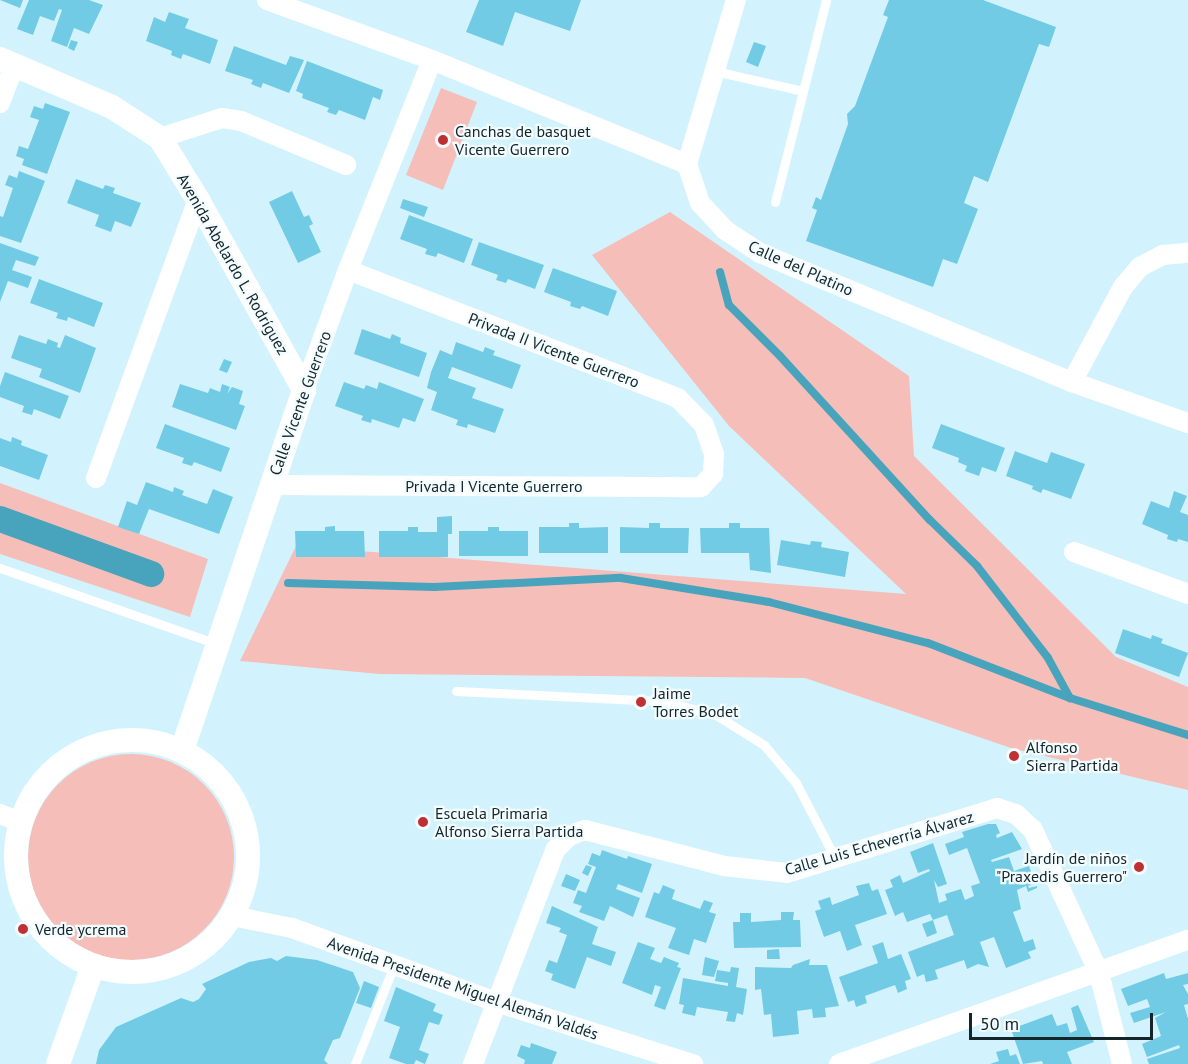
<!DOCTYPE html>
<html>
<head>
<meta charset="utf-8">
<style>
	body { margin:0 }
	#map { position:relative; width:1188px; height:1064px; overflow:hidden; background:#d2f3fe; font-family:"PT Sans",sans-serif }
	div>[style] { position:absolute }
	[style*='--x'] { left:calc(var(--x)*1px); top:calc(var(--y)*1px); width:calc(var(--w)*1px); rotate:calc(var(--a)*1deg) }
	.green>* { inset:0; background:#f6beb8 }
	.round { border-radius:50% }
	.stream>* { height:8px; margin:-4px; padding:0 4px; transform-origin:4px; border-radius:4px; background:#48a4bc }
	.canal>* { height:26px; margin:-13px; padding:0 13px; transform-origin:13px; border-radius:13px; background:#48a4bc }
	.building>* { inset:0; background:#71cbe4 }
	.service>* { height:9px; margin:-4.5px; padding:0 4.5px; transform-origin:4.5px; border-radius:4.5px; background:#fff }
	.minor>* { height:20px; margin:-10px; padding:0 10px; transform-origin:10px; border-radius:10px; background:#fff }
	.tertiary>* { height:24px; margin:-12px; padding:0 12px; transform-origin:12px; border-radius:12px; background:#fff }
	.tertiary>.ring { margin:-12px; padding:0; box-sizing:content-box; background:none; border:24px solid #fff; border-radius:50% }
	.dots>* { width:16px; height:16px; translate:-50% -50%; box-sizing:border-box; border:3px solid #f3fcfe; border-radius:50% }
	span { translate:-50% -50%; white-space:nowrap; text-align:center; line-height:1.15; -webkit-text-stroke:4.5px #f3fcfe; paint-order:stroke }
	.poi-label { font-size:16px; color:#142429 }
	.left { translate:0 -50%; text-align:left }
	.right { translate:-100% -50%; text-align:right }
	.street-label { font-size:16px; color:#142429 }
	.scale { position:absolute; left:969px; top:1013px; width:184px; height:27px; box-sizing:border-box; border:3px solid #142429; border-top:0; padding-left:8px; font-size:18px; line-height:21px; white-space:nowrap; color:#142429; -webkit-text-stroke:4px #f3fcfe; paint-order:stroke }
</style>
</head>
<body>
<div id="map">
	<div class="green">
		<div style="clip-path:polygon(441px 88px,477px 102px,443px 190px,406px 175px)"></div>
		<div style="clip-path:polygon(670px 212px,909px 376px,914px 456px,1116px 657px,1188px 687px,1188px 790px,1011px 748px,805px 678px,379px 674px,240px 661px,296px 546px,906px 594px,729px 426px,592px 255px)"></div>
		<div style="clip-path:polygon(0 483px,208px 559px,190px 617px,0 554px)"></div>
		<div class="round" style="left:28px;top:754px;width:206px;height:206px"></div>
	</div>
	<div class="stream">
		<div style="--x:720;--y:272;--w:34;--a:75"></div>
		<div style="--x:729;--y:305;--w:72;--a:45"></div>
		<div style="--x:780;--y:356;--w:222;--a:47.6"></div>
		<div style="--x:930;--y:520;--w:66;--a:44.4"></div>
		<div style="--x:977;--y:566;--w:116;--a:52.3"></div>
		<div style="--x:1048;--y:658;--w:46;--a:61.2"></div>
		<div style="--x:288;--y:583;--w:146;--a:1.6"></div>
		<div style="--x:434;--y:587;--w:187;--a:-2.8"></div>
		<div style="--x:621;--y:578;--w:150;--a:9.2"></div>
		<div style="--x:769;--y:602;--w:164;--a:14.5"></div>
		<div style="--x:928;--y:643;--w:152;--a:21.2"></div>
		<div style="--x:1070;--y:698;--w:124;--a:17.4"></div>
	</div>
	<div class="canal">
		<div style="--x:0;--y:519;--w:161;--a:20"></div>
	</div>
	<div class="building">
		<div style="clip-path:polygon(0 0,23px 0,20px 8px)"></div>
		<div style="clip-path:polygon(29px 0,89px 0,103px 5px,89px 34px,74px 28px,67px 47px,51px 41px,62px 10px,59px 9px,54px 21px,40px 16px,33px 35px,17px 29px)"></div>
		<div style="clip-path:polygon(479px 0,581px 0,570px 31px,515px 12px,503px 46px,466px 32px)"></div>
		<div style="clip-path:polygon(889px 0,983px 0,1056px 27px,1049px 47px,1039px 44px,988px 182px,974px 176px,964px 203px,978px 209px,957px 264px,943px 259px,933px 287px,806px 241px,817px 210px,812px 208px,816px 197px,821px 200px,848px 124px,847px 114px,855px 106px,888px 17px,883px 15px)"></div>
		<div style="clip-path:polygon(169px 12px,189px 19px,185px 28px,218px 40px,210px 64px,183px 54px,181px 59px,171px 55px,172px 51px,146px 41px,154px 17px,165px 22px)"></div>
		<div style="clip-path:polygon(71px 40px,78px 42px,74px 51px,68px 48px)"></div>
		<div style="clip-path:polygon(754px 42px,766px 46px,758px 67px,746px 62px)"></div>
		<div style="clip-path:polygon(234px 46px,286px 65px,290px 56px,304px 60px,289px 93px,263px 83px,261px 88px,251px 84px,253px 80px,225px 71px)"></div>
		<div style="clip-path:polygon(307px 61px,383px 90px,380px 100px,373px 97px,365px 120px,339px 110px,336px 115px,327px 112px,329px 108px,302px 98px,303px 94px,296px 91px)"></div>
		<div style="clip-path:polygon(45px 103px,70px 112px,47px 174px,22px 165px,24px 159px,16px 156px,19px 146px,28px 149px,39px 120px,30px 117px,34px 106px,43px 109px)"></div>
		<div style="clip-path:polygon(19px 171px,45px 181px,21px 243px,0 236px,0 216px,3px 217px,13px 188px,5px 185px,9px 175px,17px 178px)"></div>
		<div style="clip-path:polygon(76px 179px,103px 189px,105px 185px,115px 188px,113px 193px,141px 203px,131px 227px,115px 221px,111px 232px,95px 226px,99px 215px,67px 203px)"></div>
		<div style="clip-path:polygon(292px 191px,304px 217px,309px 215px,313px 224px,309px 226px,321px 252px,298px 263px,269px 202px)"></div>
		<div style="clip-path:polygon(403px 199px,428px 207px,424px 217px,400px 208px)"></div>
		<div style="clip-path:polygon(409px 215px,473px 239px,464px 263px,438px 253px,436px 257px,425px 254px,427px 249px,400px 239px)"></div>
		<div style="clip-path:polygon(479px 242px,544px 265px,535px 289px,508px 279px,506px 283px,496px 280px,498px 275px,471px 265px)"></div>
		<div style="clip-path:polygon(0 243px,39px 257px,35px 266px,16px 260px,12px 270px,32px 277px,28px 288px,8px 281px,0 302px)"></div>
		<div style="clip-path:polygon(553px 268px,617px 291px,608px 316px,582px 306px,580px 309px,570px 306px,571px 302px,544px 292px)"></div>
		<div style="clip-path:polygon(39px 279px,103px 303px,94px 327px,68px 317px,67px 321px,56px 318px,58px 313px,30px 303px)"></div>
		<div style="clip-path:polygon(362px 329px,390px 339px,392px 334px,401px 338px,400px 343px,427px 353px,419px 377px,354px 354px)"></div>
		<div style="clip-path:polygon(19px 335px,46px 344px,48px 339px,58px 343px,57px 347px,60px 348px,65px 335px,96px 348px,80px 393px,39px 377px,42px 369px,11px 358px)"></div>
		<div style="clip-path:polygon(456px 342px,483px 352px,485px 347px,495px 351px,493px 355px,521px 365px,512px 389px,452px 367px,448px 378px,476px 388px,472px 398px,504px 409px,495px 433px,468px 424px,467px 428px,456px 425px,458px 420px,431px 410px,437px 392px,427px 388px,431px 372px,440px 350px,452px 355px)"></div>
		<div style="clip-path:polygon(224px 359px,232px 362px,227px 373px,219px 370px)"></div>
		<div style="clip-path:polygon(5px 372px,69px 396px,60px 419px,34px 409px,32px 415px,22px 412px,24px 406px,0 397px,0 386px)"></div>
		<div style="clip-path:polygon(344px 382px,364px 389px,366px 385px,377px 389px,379px 382px,424px 399px,415px 422px,403px 418px,399px 428px,372px 419px,371px 423px,361px 420px,363px 416px,335px 406px)"></div>
		<div style="clip-path:polygon(180px 384px,208px 393px,210px 388px,220px 392px,222px 384px,230px 387px,227px 394px,232px 387px,243px 391px,239px 404px,245px 406px,236px 430px,172px 407px)"></div>
		<div style="clip-path:polygon(165px 424px,230px 448px,221px 472px,194px 462px,192px 466px,182px 463px,184px 458px,156px 448px)"></div>
		<div style="clip-path:polygon(941px 424px,1005px 448px,996px 472px,982px 467px,979px 476px,965px 471px,967px 466px,958px 462px,959px 458px,932px 448px)"></div>
		<div style="clip-path:polygon(12px 437px,22px 441px,21px 445px,48px 455px,39px 480px,0 466px,0 438px,11px 442px)"></div>
		<div style="clip-path:polygon(1015px 451px,1047px 463px,1051px 452px,1085px 464px,1071px 499px,1043px 489px,1041px 493px,1032px 489px,1033px 486px,1006px 476px)"></div>
		<div style="clip-path:polygon(146px 482px,173px 492px,174px 487px,184px 491px,182px 495px,207px 504px,213px 489px,233px 497px,219px 534px,149px 509px,139px 534px,118px 527px,127px 501px,137px 505px)"></div>
		<div style="clip-path:polygon(1174px 491px,1187px 496px,1180px 512px,1188px 515px,1188px 542px,1178px 539px,1177px 542px,1167px 539px,1168px 535px,1142px 524px,1151px 501px,1169px 508px)"></div>
		<div style="clip-path:polygon(452px 516px,452px 534px,448px 534px,448px 557px,379px 557px,379px 531px,408px 531px,408px 527px,418px 527px,418px 532px,437px 532px,437px 517px)"></div>
		<div style="clip-path:polygon(569px 523px,579px 523px,579px 528px,608px 527px,608px 553px,539px 553px,539px 527px,569px 527px)"></div>
		<div style="clip-path:polygon(649px 523px,660px 523px,660px 528px,689px 528px,688px 553px,620px 553px,620px 527px,649px 528px)"></div>
		<div style="clip-path:polygon(729px 523px,740px 523px,740px 528px,769px 528px,771px 573px,750px 570px,749px 553px,701px 553px,700px 528px,729px 528px)"></div>
		<div style="clip-path:polygon(335px 526px,335px 531px,364px 531px,365px 557px,296px 557px,295px 531px,325px 531px,325px 527px)"></div>
		<div style="clip-path:polygon(488px 527px,499px 527px,499px 531px,528px 531px,528px 556px,459px 556px,459px 531px,488px 531px)"></div>
		<div style="clip-path:polygon(781px 540px,810px 545px,811px 541px,822px 542px,821px 547px,849px 552px,845px 577px,777px 565px)"></div>
		<div style="clip-path:polygon(1123px 629px,1151px 639px,1152px 635px,1163px 639px,1161px 643px,1188px 653px,1179px 677px,1115px 653px)"></div>
		<div style="clip-path:polygon(988px 824px,996px 824px,1000px 833px,996px 835px,997px 838px,1012px 832px,1022px 849px,991px 860px,992px 862px,1009px 857px,1014px 871px,1029px 866px,1035px 883px,1028px 886px,1029px 888px,1037px 886px,1037px 888px,1028px 892px,1026px 886px,1017px 890px,1021px 909px,1013px 912px,1024px 942px,1033px 939px,1036px 949px,1028px 952px,1031px 958px,1006px 968px,994px 937px,980px 942px,989px 967px,978px 964px,967px 969px,964px 960px,935px 970px,938px 979px,926px 982px,924px 974px,917px 977px,908px 952px,954px 935px,947px 915px,933px 920px,930px 914px,907px 922px,903px 912px,895px 916px,885px 890px,893px 887px,890px 880px,900px 875px,903px 883px,930px 871px,929px 869px,918px 873px,910px 852px,933px 843px,947px 884px,938px 887px,934px 880px,939px 903px,947px 900px,945px 894px,961px 889px,965px 900px,974px 896px,971px 886px,980px 883px,967px 848px,949px 855px,945px 844px,964px 837px,962px 832px)"></div>
		<div style="clip-path:polygon(602px 850px,627px 859px,628px 856px,652px 864px,642px 893px,618px 884px,616px 889px,640px 898px,633px 917px,610px 906px,604px 921px,579px 912px,582px 906px,573px 903px,578px 890px,586px 893px,596px 867px,588px 864px,592px 853px,600px 856px)"></div>
		<div style="clip-path:polygon(586px 865px,592px 867px,588px 876px,582px 873px)"></div>
		<div style="clip-path:polygon(566px 874px,580px 880px,575px 891px,561px 886px)"></div>
		<div style="clip-path:polygon(869px 883px,872px 891px,878px 889px,887px 914px,855px 925px,862px 945px,847px 951px,840px 931px,824px 937px,815px 911px,821px 909px,818px 901px,830px 897px,832px 905px,859px 895px,856px 886px)"></div>
		<div style="clip-path:polygon(663px 885px,675px 890px,672px 899px,700px 909px,704px 900px,713px 903px,709px 912px,716px 914px,706px 943px,694px 939px,689px 955px,668px 948px,676px 928px,645px 917px,654px 892px,659px 894px)"></div>
		<div style="clip-path:polygon(552px 906px,598px 927px,592px 944px,616px 952px,611px 966px,587px 957px,575px 989px,551px 980px,553px 974px,545px 971px,549px 960px,557px 963px,567px 935px,559px 932px,561px 928px,546px 923px)"></div>
		<div style="clip-path:polygon(781px 912px,794px 912px,793px 920px,800px 920px,801px 947px,734px 948px,733px 922px,740px 922px,740px 913px,751px 913px,751px 922px,781px 920px)"></div>
		<div style="clip-path:polygon(933px 920px,937px 933px,927px 937px,922px 924px)"></div>
		<div style="clip-path:polygon(638px 942px,655px 948px,650px 959px,661px 963px,664px 957px,679px 963px,677px 967px,681px 968px,665px 1010px,654px 1006px,661px 987px,655px 985px,652px 995px,622px 983px)"></div>
		<div style="clip-path:polygon(883px 942px,888px 959px,901px 954px,911px 979px,905px 981px,907px 989px,898px 993px,895px 985px,865px 996px,867px 1003px,856px 1007px,854px 1000px,848px 1002px,839px 977px,878px 963px,872px 946px)"></div>
		<div style="clip-path:polygon(779px 949px,780px 959px,767px 959px,767px 950px)"></div>
		<div style="clip-path:polygon(286px 956px,317px 960px,353px 972px,360px 988px,340px 1038px,333px 1040px,324px 1060px,328px 1064px,96px 1064px,99px 1050px,116px 1027px,181px 998px,193px 1002px,199px 999px,206px 989px,202px 984px,249px 962px,271px 958px,277px 961px)"></div>
		<div style="clip-path:polygon(705px 957px,719px 961px,714px 977px,702px 975px)"></div>
		<div style="clip-path:polygon(810px 959px,809px 965px,827px 965px,839px 1006px,825px 1008px,826px 1017px,813px 1018px,812px 1009px,797px 1011px,799px 1034px,773px 1037px,771px 1014px,764px 1015px,761px 989px,755px 990px,755px 967px,791px 968px,793px 965px)"></div>
		<div style="clip-path:polygon(731px 967px,739px 968px,736px 987px,747px 989px,743px 1015px,737px 1013px,735px 1022px,726px 1021px,728px 1012px,697px 1007px,695px 1016px,682px 1013px,684px 1005px,679px 1004px,683px 978px,728px 986px,728px 983px,715px 981px,717px 970px,730px 972px)"></div>
		<div style="clip-path:polygon(1164px 973px,1166px 979px,1188px 973px,1188px 984px,1183px 985px,1188px 994px,1188px 1004px,1184px 1005px,1188px 1019px,1188px 1064px,1149px 1064px,1147px 1059px,1180px 1048px,1179px 1045px,1147px 1057px,1142px 1044px,1161px 1036px,1155px 1018px,1166px 1012px,1134px 1023px,1130px 1013px,1150px 1007px,1147px 999px,1128px 1006px,1121px 989px)"></div>
		<div style="clip-path:polygon(364px 981px,379px 987px,371px 1008px,356px 1003px)"></div>
		<div style="clip-path:polygon(396px 987px,436px 1004px,433px 1011px,443px 1015px,439px 1025px,429px 1022px,419px 1050px,429px 1054px,425px 1064px,416px 1060px,414px 1064px,406px 1064px,389px 1058px,400px 1027px,384px 1021px)"></div>
		<div style="clip-path:polygon(1078px 1005px,1094px 1042px,1067px 1052px,1072px 1064px,1043px 1064px,1042px 1061px,1023px 1064px,1011px 1029px,1052px 1014px,1057px 1026px,1067px 1023px,1070px 1033px,1077px 1030px,1071px 1008px)"></div>
		<div style="clip-path:polygon(531px 1043px,557px 1052px,552px 1064px,524px 1064px,525px 1060px,517px 1056px,521px 1045px,530px 1048px)"></div>
		<div style="clip-path:polygon(1008px 1049px,1010px 1056px,1016px 1054px,1020px 1064px,990px 1064px,999px 1061px,996px 1052px)"></div>
	</div>
	<div class="service">
		<div style="--x:715;--y:71;--w:90;--a:12.8"></div>
		<div style="--x:775;--y:202;--w:208;--a:-75.8"></div>
		<div style="--x:0;--y:568;--w:230;--a:19.3"></div>
		<div style="--x:456;--y:691;--w:208;--a:2.8"></div>
		<div style="--x:664;--y:701;--w:54;--a:15.1"></div>
		<div style="--x:716;--y:715;--w:57;--a:32"></div>
		<div style="--x:764;--y:745;--w:50;--a:49.9"></div>
		<div style="--x:796;--y:783;--w:85;--a:62.5"></div>
		<div style="--x:355;--y:1064;--w:106;--a:-68.5"></div>
	</div>
	<div class="minor">
		<div style="--x:267;--y:0;--w:176;--a:20"></div>
		<div style="--x:432;--y:60;--w:275;--a:22.2"></div>
		<div style="--x:687;--y:164;--w:41;--a:71.6"></div>
		<div style="--x:700;--y:203;--w:37;--a:47"></div>
		<div style="--x:725;--y:230;--w:42;--a:33.3"></div>
		<div style="--x:760;--y:253;--w:338;--a:22.5"></div>
		<div style="--x:1072;--y:382;--w:123;--a:19.5"></div>
		<div style="--x:0;--y:103;--w:42;--a:-69"></div>
		<div style="--x:160;--y:138;--w:65;--a:-17.9"></div>
		<div style="--x:222;--y:118;--w:19;--a:9"></div>
		<div style="--x:241;--y:121;--w:114;--a:22.7"></div>
		<div style="--x:687;--y:164;--w:171;--a:-73.4"></div>
		<div style="--x:1072;--y:382;--w:108;--a:-61.8"></div>
		<div style="--x:1123;--y:287;--w:26;--a:-50"></div>
		<div style="--x:1140;--y:267;--w:26;--a:-28"></div>
		<div style="--x:1163;--y:255;--w:25;--a:-5"></div>
		<div style="--x:304;--y:390;--w:128;--a:-69.9"></div>
		<div style="--x:348;--y:270;--w:226;--a:-68.2"></div>
		<div style="--x:96;--y:478;--w:296;--a:-69.9"></div>
		<div style="--x:270;--y:485;--w:431;--a:0.3"></div>
		<div style="--x:701;--y:487;--w:18;--a:-47"></div>
		<div style="--x:713;--y:474;--w:20;--a:-87"></div>
		<div style="--x:714;--y:454;--w:31;--a:-109"></div>
		<div style="--x:704;--y:425;--w:37;--a:-134"></div>
		<div style="--x:678;--y:398;--w:354;--a:-158.8"></div>
		<div style="--x:1074;--y:552;--w:121;--a:20.2"></div>
		<div style="--x:0;--y:814;--w:22;--a:22"></div>
		<div style="--x:232;--y:916;--w:61;--a:11.3"></div>
		<div style="--x:292;--y:928;--w:217;--a:19.9"></div>
		<div style="--x:496;--y:1002;--w:207;--a:17.5"></div>
		<div style="--x:473;--y:1064;--w:229;--a:-69"></div>
		<div style="--x:555;--y:850;--w:20;--a:-45"></div>
		<div style="--x:569;--y:836;--w:17;--a:-21"></div>
		<div style="--x:585;--y:830;--w:144;--a:14.5"></div>
		<div style="--x:724;--y:866;--w:63;--a:6.3"></div>
		<div style="--x:787;--y:873;--w:220;--a:-17.2"></div>
		<div style="--x:997;--y:808;--w:20;--a:18"></div>
		<div style="--x:1016;--y:814;--w:23;--a:43"></div>
		<div style="--x:1033;--y:830;--w:157;--a:65.2"></div>
		<div style="--x:1099;--y:973;--w:94;--a:75.8"></div>
		<div style="--x:839;--y:1064;--w:370;--a:-19.6"></div>
	</div>
	<div class="tertiary">
		<div style="--x:0;--y:59;--w:122;--a:23.2"></div>
		<div style="--x:112;--y:107;--w:57;--a:32.9"></div>
		<div style="--x:160;--y:138;--w:73;--a:58.5"></div>
		<div style="--x:198;--y:200;--w:218;--a:60.8"></div>
		<div style="--x:304;--y:390;--w:381;--a:108.7"></div>
		<div class="ring" style="left:16px;top:740px;width:208px;height:208px"></div>
		<div style="--x:58;--y:1064;--w:104;--a:-70.3"></div>
	</div>
	<div class="dots">
		<div style="left:443px;top:140px;background:#c03032"></div>
		<div style="left:641px;top:702px;background:#c03032"></div>
		<div style="left:1014px;top:756px;background:#c03032"></div>
		<div style="left:423px;top:822px;background:#c03032"></div>
		<div style="left:1139px;top:867px;background:#c03032"></div>
		<div style="left:23px;top:929px;background:#c03032"></div>
	</div>
	<div class="poi-label">
		<span class="left" style="left:455px;top:140px">Canchas de basquet<br>Vicente Guerrero</span>
		<span class="left" style="left:653px;top:702px">Jaime<br>Torres Bodet</span>
		<span class="left" style="left:1026px;top:756px">Alfonso<br>Sierra Partida</span>
		<span class="left" style="left:435px;top:822px">Escuela Primaria<br>Alfonso Sierra Partida</span>
		<span class="right" style="left:1127px;top:867px">Jardín de niños<br>"Praxedis Guerrero"</span>
		<span class="left" style="left:35px;top:929px">Verde ycrema</span>
	</div>
	<div class="street-label">
		<span style="left:233px;top:264px;rotate:60deg">Avenida Abelardo L. Rodríguez</span>
		<span style="left:801px;top:268px;rotate:24deg">Calle del Platino</span>
		<span style="left:554px;top:350px;rotate:21deg">Privada II Vicente Guerrero</span>
		<span style="left:300px;top:403px;rotate:-70deg">Calle Vicente Guerrero</span>
		<span style="left:494px;top:486px">Privada I Vicente Guerrero</span>
		<span style="left:879px;top:843px;rotate:-16deg">Calle Luis Echeverría Álvarez</span>
		<span style="left:463px;top:988px;rotate:19deg">Avenida Presidente Miguel Alemán Valdés</span>
	</div>
	<div class="scale">50 m</div>
</div>
</body>
</html>
